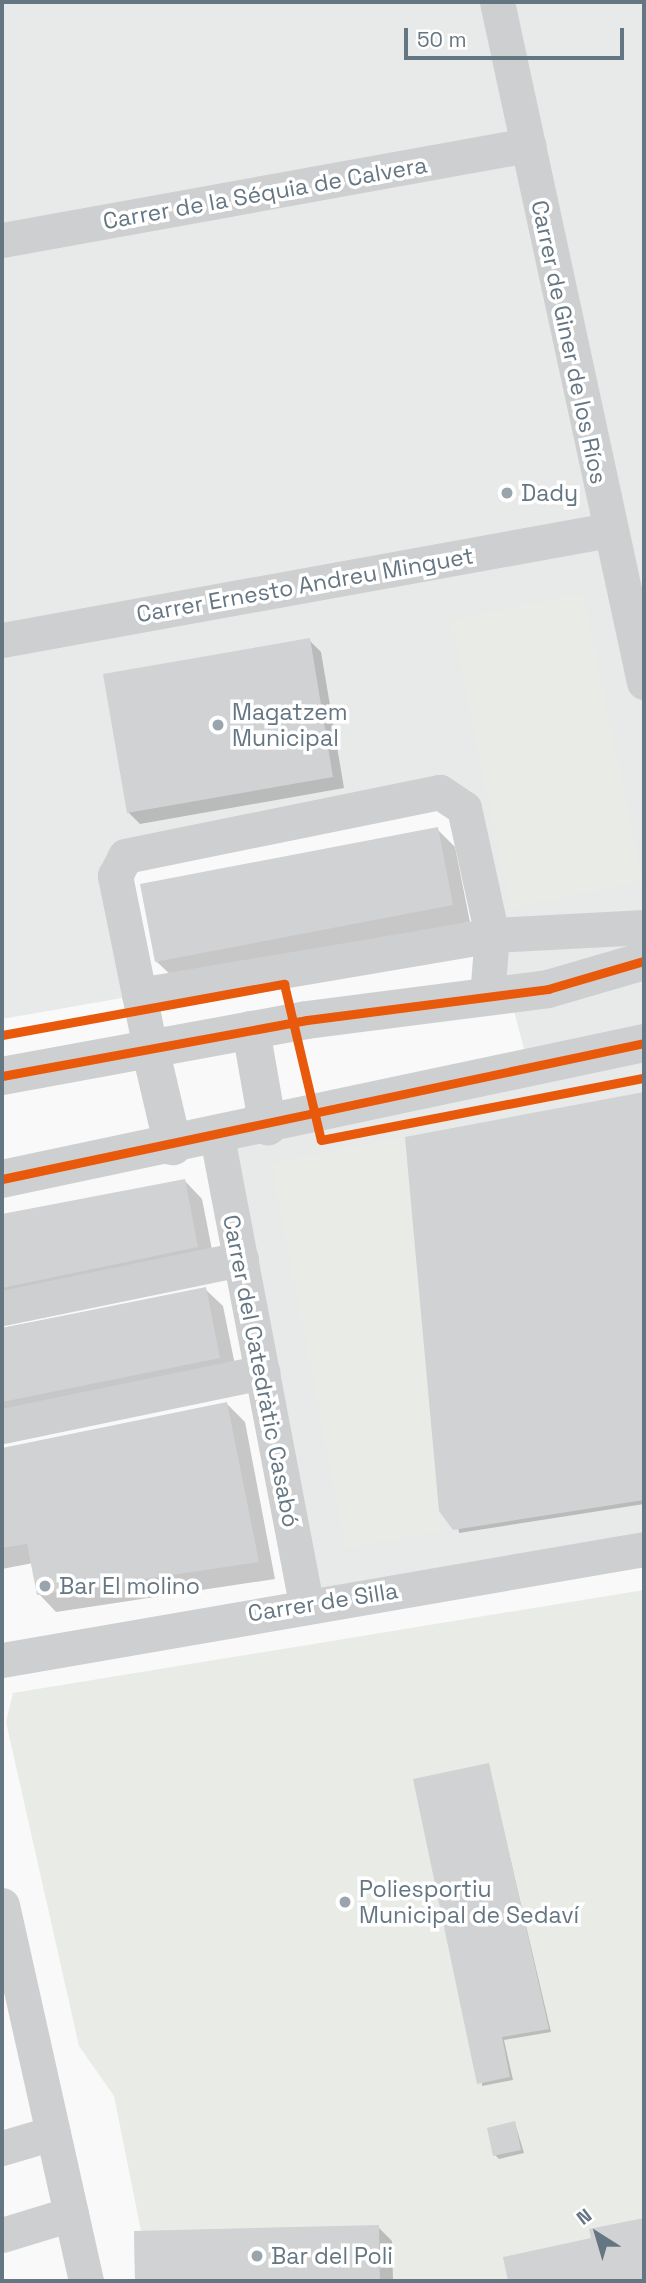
<!DOCTYPE html>
<html>
<head>
<meta charset="utf-8">
<style>
	body { margin:0 }
	#map { position:relative; width:646px; height:2283px; overflow:hidden; background:#f9f9f9; font-family:"Space Grotesk",sans-serif }
	div>[style] { position:absolute }
	[style*='--x'] { left:calc(var(--x)*1px); top:calc(var(--y)*1px); width:calc(var(--w)*1px); rotate:calc(var(--a)*1deg) }
	.built>* { inset:0; background:#e8e9e9 }
	.green>* { inset:0; background:#e8ebe6 }
	.shadow>* { inset:0; background:#0003 }
	.building>* { inset:0; background:#d0d2d3 }
	.minor>* { height:35px; margin:-17.5px; padding:0 17.5px; transform-origin:17.5px; border-radius:17.5px; background:#cecfd0 }
	.tertiary>* { height:38px; margin:-19px; padding:0 19px; transform-origin:19px; border-radius:19px; background:#cecfd0 }
	.cycleway>* { height:9px; margin:-4.5px; padding:0 4.5px; transform-origin:4.5px; border-radius:4.5px; background:#e8590c }
	.dots>* { width:19px; height:19px; translate:-50% -50%; box-sizing:border-box; border:4px solid #fff; border-radius:50% }
	span { translate:-50% -50%; white-space:nowrap; text-align:center; line-height:1.15; -webkit-text-stroke:7px #fff; paint-order:stroke }
	.street-label { font-size:23px; color:#657683 }
	.poi-label { font-size:23px; color:#657683 }
	.left { translate:0 -50%; text-align:left }
	.frame { position:absolute; inset:0; border:4px solid #657683; pointer-events:none }
	.north { position:absolute; left:562px; top:2199px; width:70px; height:70px; -webkit-text-stroke:5px #fff; paint-order:stroke; rotate:323deg; font-size:19px; font-weight:700; line-height:28px; text-align:center; color:#657683 }
	.north::after { content:''; display:block; margin:auto; width:24px; height:32px; background:#657683; clip-path:polygon(50% 0,100% 100%,50% 72%,0 100%) }
	.scale { position:absolute; left:404px; top:28px; width:220px; height:32px; box-sizing:border-box; border:4px solid #657683; border-top:0; padding-left:9px; font-size:21px; line-height:24px; white-space:nowrap; color:#657683; -webkit-text-stroke:5px #fff; paint-order:stroke }
</style>
</head>
<body>
<div id="map">
	<div class="built">
		<div style="clip-path:polygon(2px 2px,644px 2px,644px 1546px,306px 1604px,217px 1137px,529px 1068px,458px 799px,125px 856px,139px 995px,2px 1019px)"></div>
	</div>
	<div class="green">
		<div style="clip-path:polygon(583px 593px,642px 881px,511px 909px,451px 620px)"></div>
		<div style="clip-path:polygon(405px 1137px,441px 1532px,346px 1548px,271px 1163px)"></div>
		<div style="clip-path:polygon(644px 1590px,644px 2281px,135px 2281px,134px 2231px,141px 2231px,114px 2096px,79px 2046px,6px 1722px,13px 1693px)"></div>
	</div>
	<div class="shadow">
		<div style="clip-path:polygon(309px 640px,321px 652px,344px 788px,140px 824px,128px 812px)"></div>
		<div style="clip-path:polygon(437px 829px,455px 847px,470px 922px,174px 978px,156px 961px)"></div>
		<div style="clip-path:polygon(644px 1093px,644px 1504px,459px 1533px,407px 1139px)"></div>
		<div style="clip-path:polygon(185px 1181px,202px 1199px,215px 1265px,2px 1318px,2px 1216px)"></div>
		<div style="clip-path:polygon(205px 1289px,223px 1306px,237px 1375px,2px 1423px,2px 1328px)"></div>
		<div style="clip-path:polygon(227px 1404px,245px 1422px,275px 1579px,56px 1612px,39px 1594px,33px 1563px,2px 1569px,2px 1449px)"></div>
		<div style="clip-path:polygon(488px 1764px,551px 2032px,504px 2040px,513px 2080px,482px 2086px)"></div>
		<div style="clip-path:polygon(515px 2123px,524px 2153px,499px 2159px,495px 2155px)"></div>
		<div style="clip-path:polygon(644px 2220px,644px 2281px,510px 2281px,505px 2258px,593px 2240px,592px 2231px)"></div>
		<div style="clip-path:polygon(378px 2227px,392px 2241px,393px 2281px,137px 2281px,136px 2233px)"></div>
	</div>
	<div class="building">
		<div style="clip-path:polygon(310px 638px,333px 777px,127px 813px,103px 674px)"></div>
		<div style="clip-path:polygon(438px 827px,453px 905px,155px 962px,140px 884px)"></div>
		<div style="clip-path:polygon(644px 1092px,644px 1500px,453px 1530px,439px 1511px,405px 1137px)"></div>
		<div style="clip-path:polygon(185px 1179px,198px 1247px,2px 1288px,2px 1214px)"></div>
		<div style="clip-path:polygon(206px 1287px,220px 1358px,2px 1402px,2px 1328px)"></div>
		<div style="clip-path:polygon(227px 1402px,259px 1562px,37px 1595px,27px 1544px,2px 1548px,2px 1448px)"></div>
		<div style="clip-path:polygon(489px 1763px,549px 2029px,502px 2037px,510px 2077px,477px 2084px,413px 1779px)"></div>
		<div style="clip-path:polygon(515px 2121px,521px 2150px,493px 2156px,487px 2128px)"></div>
		<div style="clip-path:polygon(644px 2218px,644px 2281px,508px 2281px,503px 2257px,591px 2238px,589px 2229px)"></div>
		<div style="clip-path:polygon(379px 2225px,380px 2281px,135px 2281px,134px 2231px)"></div>
	</div>
	<div class="minor">
		<div style="--x:497;--y:2;--w:696;--a:77.8"></div>
		<div style="--x:2;--y:240;--w:535;--a:-10.24"></div>
		<div style="--x:2;--y:640;--w:617;--a:-10.27"></div>
		<div style="--x:139;--y:995;--w:358;--a:-9.6"></div>
		<div style="--x:492;--y:935;--w:152;--a:-3"></div>
		<div style="--x:150;--y:1048;--w:176;--a:-101.5"></div>
		<div style="--x:115;--y:876;--w:22;--a:-63"></div>
		<div style="--x:125;--y:856;--w:321;--a:-11.5"></div>
		<div style="--x:440;--y:792;--w:29;--a:34"></div>
		<div style="--x:464;--y:808;--w:130;--a:77.6"></div>
		<div style="--x:492;--y:935;--w:61;--a:94.7"></div>
		<div style="--x:217;--y:1137;--w:475;--a:79.2"></div>
		<div style="--x:2;--y:1308;--w:244;--a:-11.6"></div>
		<div style="--x:2;--y:1426;--w:266;--a:-11.7"></div>
		<div style="--x:2;--y:1660;--w:652;--a:-9.81"></div>
		<div style="--x:2;--y:1905;--w:385;--a:77.4"></div>
		<div style="--x:2;--y:2148;--w:53;--a:-16.4"></div>
		<div style="--x:2;--y:2235;--w:72;--a:-16.9"></div>
	</div>
	<div class="tertiary">
		<div style="--x:251;--y:1030;--w:98;--a:80.1"></div>
		<div style="--x:150;--y:1048;--w:101;--a:76.8"></div>
		<div style="--x:2;--y:1076;--w:310;--a:-10.4"></div>
		<div style="--x:307;--y:1020;--w:243;--a:-7.3"></div>
		<div style="--x:548;--y:989;--w:100;--a:-16.3"></div>
		<div style="--x:2;--y:1179;--w:656;--a:-11.96"></div>
	</div>
	<div class="cycleway">
		<div style="--x:2;--y:1035;--w:287;--a:-10.3"></div>
		<div style="--x:284;--y:984;--w:160;--a:76.7"></div>
		<div style="--x:321;--y:1140;--w:329;--a:-10.9"></div>
		<div style="--x:2;--y:1076;--w:310;--a:-10.4"></div>
		<div style="--x:307;--y:1020;--w:243;--a:-7.3"></div>
		<div style="--x:548;--y:989;--w:100;--a:-16.3"></div>
		<div style="--x:2;--y:1179;--w:656;--a:-11.96"></div>
	</div>
	<div class="dots">
		<div style="left:507px;top:493px;background:#99a4ac"></div>
		<div style="left:218px;top:725px;background:#99a4ac"></div>
		<div style="left:45px;top:1586px;background:#99a4ac"></div>
		<div style="left:345px;top:1902px;background:#99a4ac"></div>
		<div style="left:257px;top:2256px;background:#99a4ac"></div>
	</div>
	<div class="street-label">
		<span style="left:265px;top:193px;rotate:-10deg">Carrer de la Séquia de Calvera</span>
		<span style="left:569px;top:342px;rotate:78deg">Carrer de Giner de los Ríos</span>
		<span style="left:305px;top:585px;rotate:-10deg">Carrer Ernesto Andreu Minguet</span>
		<span style="left:261px;top:1371px;rotate:79deg">Carrer del Catedràtic Casabó</span>
		<span style="left:323px;top:1602px;rotate:-9deg">Carrer de Silla</span>
	</div>
	<div class="poi-label">
		<span class="left" style="left:521px;top:493px">Dady</span>
		<span class="left" style="left:232px;top:725px">Magatzem<br>Municipal</span>
		<span class="left" style="left:59px;top:1586px">Bar El molino</span>
		<span class="left" style="left:359px;top:1902px">Poliesportiu<br>Municipal de Sedaví</span>
		<span class="left" style="left:271px;top:2256px">Bar del Poli</span>
	</div>
	<div class="frame"></div>
	<div class="north">N</div>
	<div class="scale">50 m</div>
</div>
</body>
</html>
